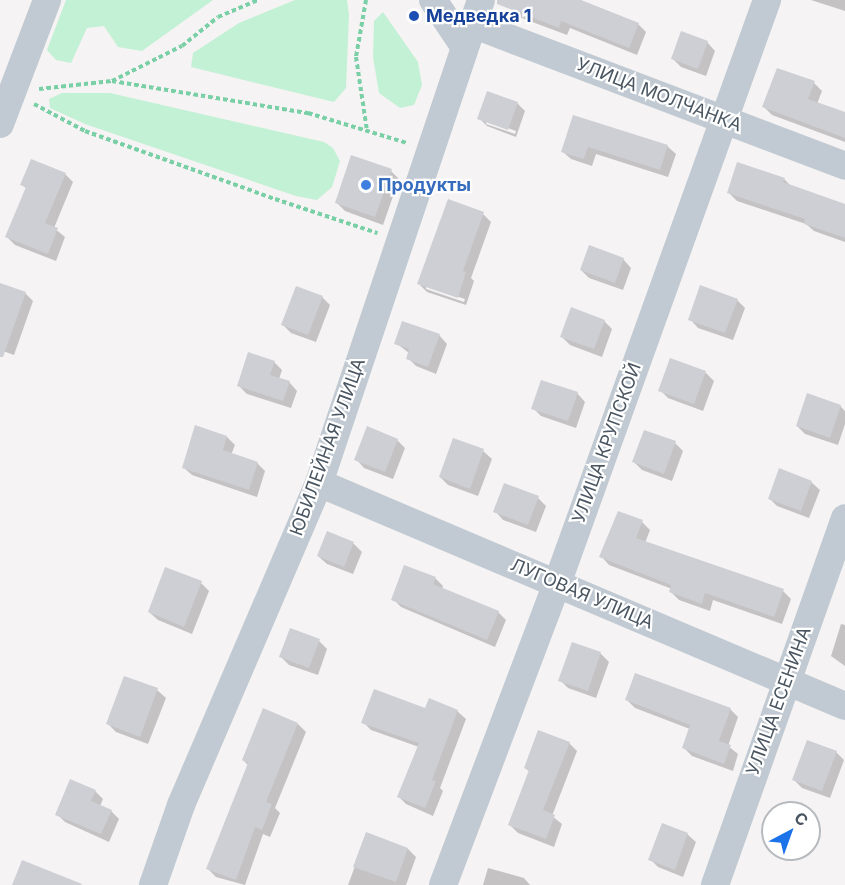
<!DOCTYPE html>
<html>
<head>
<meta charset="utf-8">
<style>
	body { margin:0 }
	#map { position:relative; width:845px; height:885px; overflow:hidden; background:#f5f3f3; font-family:Inter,sans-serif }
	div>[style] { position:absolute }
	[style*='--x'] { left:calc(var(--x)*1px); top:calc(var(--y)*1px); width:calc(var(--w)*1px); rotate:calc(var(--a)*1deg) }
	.green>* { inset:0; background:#c3f1d5 }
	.shadow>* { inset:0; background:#0003 }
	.building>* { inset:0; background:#cdcfd5 }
	.path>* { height:4px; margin-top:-2px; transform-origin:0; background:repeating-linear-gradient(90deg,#7ad0a6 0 4.5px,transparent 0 7.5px) }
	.minor>* { height:28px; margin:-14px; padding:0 14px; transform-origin:14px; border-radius:14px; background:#c1cad2 }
	.dots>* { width:16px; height:16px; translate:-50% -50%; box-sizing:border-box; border:3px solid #fff; border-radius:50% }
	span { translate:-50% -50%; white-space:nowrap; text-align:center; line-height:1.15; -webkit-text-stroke:4.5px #fff; paint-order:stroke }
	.transit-label { font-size:18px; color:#164399; font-weight:700 }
	.left { translate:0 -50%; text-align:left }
	.street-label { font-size:18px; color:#4a5661 }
	.shop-label { font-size:18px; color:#366cbe; font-weight:700 }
	.north { position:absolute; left:761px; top:801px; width:60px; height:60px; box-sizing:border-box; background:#fff; border:2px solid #b7bbc0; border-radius:50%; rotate:41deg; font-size:16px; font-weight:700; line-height:24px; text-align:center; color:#4a5661 }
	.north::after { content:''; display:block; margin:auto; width:21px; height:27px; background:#1a73e8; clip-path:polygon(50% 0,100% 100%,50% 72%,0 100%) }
</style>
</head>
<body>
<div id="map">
	<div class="green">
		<div style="clip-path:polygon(66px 0,213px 0,142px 51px,118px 47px,104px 26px,87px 28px,71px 63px,56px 60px,47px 50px)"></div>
		<div style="clip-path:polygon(295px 0,347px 0,349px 15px,346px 88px,334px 102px,191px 67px,193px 53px,239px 23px)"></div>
		<div style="clip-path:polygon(383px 12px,418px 62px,422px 85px,414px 105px,400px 108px,379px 93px,373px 57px,374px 21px)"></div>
		<div style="clip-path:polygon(62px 93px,110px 93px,324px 142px,333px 148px,340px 161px,332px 187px,317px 200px,296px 196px,85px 124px,50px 108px,49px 99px)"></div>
	</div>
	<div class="shadow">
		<div style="clip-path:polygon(514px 0,580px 0,638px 24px,646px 32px,637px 55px,570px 28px,567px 35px,519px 17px,511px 9px)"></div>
		<div style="clip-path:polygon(811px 0,845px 0,845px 11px)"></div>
		<div style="clip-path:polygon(707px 42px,715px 51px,706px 76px,681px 67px,673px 59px)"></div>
		<div style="clip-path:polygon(814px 83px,822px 91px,817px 104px,845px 114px,845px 142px,772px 115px,764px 107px)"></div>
		<div style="clip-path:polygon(evenodd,517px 103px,525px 111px,516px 137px,487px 126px,479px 118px,517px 103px,486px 120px,516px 131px,515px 134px,486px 124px,486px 120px)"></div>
		<div style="clip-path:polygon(574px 117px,667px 146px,676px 154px,668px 177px,596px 154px,592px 166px,571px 159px,562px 151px)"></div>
		<div style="clip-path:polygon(391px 171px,399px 179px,383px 225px,345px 211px,337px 203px)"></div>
		<div style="clip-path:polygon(65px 174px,73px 182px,54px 228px,65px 237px,56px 261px,15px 245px,7px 237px,27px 189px,22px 185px)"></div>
		<div style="clip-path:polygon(784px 179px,792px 187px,845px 205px,845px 242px,814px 231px,806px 224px,737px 201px,729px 193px)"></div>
		<div style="clip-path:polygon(evenodd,483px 214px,491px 222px,471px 278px,474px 281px,466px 305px,427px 292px,419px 284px,483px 214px,426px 286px,465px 299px,464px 302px,426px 289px,426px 286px)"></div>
		<div style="clip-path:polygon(623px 259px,631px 268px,623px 290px,589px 278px,581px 270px)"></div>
		<div style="clip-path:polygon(0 284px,25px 293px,33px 301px,14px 355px,0 350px)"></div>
		<div style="clip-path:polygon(322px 297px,330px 305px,316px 342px,291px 333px,283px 325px)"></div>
		<div style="clip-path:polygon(737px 300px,745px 308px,733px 340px,698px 328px,690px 319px)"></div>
		<div style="clip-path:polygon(604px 321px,612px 329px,602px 357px,570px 345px,562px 337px)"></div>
		<div style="clip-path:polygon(439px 335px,447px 344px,436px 374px,416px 366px,408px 358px,409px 353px,396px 343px)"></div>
		<div style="clip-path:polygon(671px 360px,706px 373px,714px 381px,703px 411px,668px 398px,660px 390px)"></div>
		<div style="clip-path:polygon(274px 362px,282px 370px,279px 379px,289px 382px,297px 391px,291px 408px,247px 394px,238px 385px)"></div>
		<div style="clip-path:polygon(577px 393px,585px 402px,576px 428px,541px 416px,533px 408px)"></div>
		<div style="clip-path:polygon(840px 406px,845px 411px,845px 424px,838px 445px,805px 434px,797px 426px)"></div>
		<div style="clip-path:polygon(227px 437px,235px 445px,231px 455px,257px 463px,265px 471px,257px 497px,192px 475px,183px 467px)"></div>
		<div style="clip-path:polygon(397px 440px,405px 448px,393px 479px,364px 468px,356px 459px)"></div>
		<div style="clip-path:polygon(454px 440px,483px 451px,492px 459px,478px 496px,448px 485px,440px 477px)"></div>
		<div style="clip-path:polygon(675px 443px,683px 451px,672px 481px,642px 470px,634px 462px)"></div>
		<div style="clip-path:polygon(811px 482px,820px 490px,809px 518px,777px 506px,769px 498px)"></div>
		<div style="clip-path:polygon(538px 498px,546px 506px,536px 532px,503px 520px,495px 511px)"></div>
		<div style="clip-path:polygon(642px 522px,650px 530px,645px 543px,783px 591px,791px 599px,782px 624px,713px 600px,710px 611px,679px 600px,671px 592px,672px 589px,609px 565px,601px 556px)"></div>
		<div style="clip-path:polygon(328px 533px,354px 544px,362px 552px,353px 574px,327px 564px,318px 556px)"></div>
		<div style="clip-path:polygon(435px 578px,443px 586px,442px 589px,498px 612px,506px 620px,495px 647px,401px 607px,393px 599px)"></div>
		<div style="clip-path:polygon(201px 583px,209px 591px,192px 634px,158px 620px,149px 612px)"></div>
		<div style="clip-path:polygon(841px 624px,845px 625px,845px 666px,831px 656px)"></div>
		<div style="clip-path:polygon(319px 641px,327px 649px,318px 675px,289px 665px,281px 657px)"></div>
		<div style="clip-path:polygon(573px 644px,601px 654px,609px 662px,596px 698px,568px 688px,560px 680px)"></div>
		<div style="clip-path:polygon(157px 690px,166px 698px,148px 744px,116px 732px,108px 724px)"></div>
		<div style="clip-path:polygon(627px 700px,730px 709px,738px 717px,728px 746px,738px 754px,733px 771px,692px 756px,684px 748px,690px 729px,635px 708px)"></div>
		<div style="clip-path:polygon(426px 710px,457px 711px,466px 719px,440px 788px,443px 791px,433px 816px,406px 804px,398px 796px,419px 747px,371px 730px,363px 722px)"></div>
		<div style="clip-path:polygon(298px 724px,306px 732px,275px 808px,280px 813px,270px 837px,263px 834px,245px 885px,216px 877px,208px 869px,249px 766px,243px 760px)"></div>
		<div style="clip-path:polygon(569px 743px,577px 751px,552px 816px,562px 824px,554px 847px,518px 833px,510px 825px,530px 772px,525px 768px)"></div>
		<div style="clip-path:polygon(836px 752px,844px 760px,830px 798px,802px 788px,794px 780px)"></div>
		<div style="clip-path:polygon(95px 791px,103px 799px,100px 806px,111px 811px,119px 819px,109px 842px,65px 822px,57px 814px)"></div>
		<div style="clip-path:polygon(367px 834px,408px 849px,416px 857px,406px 885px,348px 885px)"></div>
		<div style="clip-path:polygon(687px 834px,696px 842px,683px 877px,658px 867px,650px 859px)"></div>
		<div style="clip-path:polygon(488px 868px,524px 878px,530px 885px,483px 885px)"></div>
	</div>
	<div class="building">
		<div style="clip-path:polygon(497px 0,581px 0,639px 23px,629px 48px,561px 21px,559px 28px,497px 4px)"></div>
		<div style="clip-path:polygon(681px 31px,708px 41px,698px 69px,671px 59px)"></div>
		<div style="clip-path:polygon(777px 68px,815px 81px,808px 99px,845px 112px,845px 138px,762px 107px)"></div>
		<div style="clip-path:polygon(487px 91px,518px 102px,508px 130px,477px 119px)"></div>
		<div style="clip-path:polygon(573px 115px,668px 145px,660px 170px,588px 147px,584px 159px,561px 152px)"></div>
		<div style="clip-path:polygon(351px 155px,392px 169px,375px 217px,335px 203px)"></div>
		<div style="clip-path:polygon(31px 159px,66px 173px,45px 223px,58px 228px,48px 254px,5px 237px,26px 187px,20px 185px)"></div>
		<div style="clip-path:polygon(737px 162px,785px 178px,783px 182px,845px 204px,845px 238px,804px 224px,805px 219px,727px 193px)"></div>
		<div style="clip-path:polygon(448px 199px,484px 212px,463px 271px,466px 272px,458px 298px,417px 284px)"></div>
		<div style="clip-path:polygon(589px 245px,624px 258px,615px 283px,580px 270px)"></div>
		<div style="clip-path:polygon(0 283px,26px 292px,3px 357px,0 357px)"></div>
		<div style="clip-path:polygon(700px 285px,738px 299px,725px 333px,688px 320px)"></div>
		<div style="clip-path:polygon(296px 286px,323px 296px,308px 335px,281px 325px)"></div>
		<div style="clip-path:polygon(571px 307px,605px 320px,594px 349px,560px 337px)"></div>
		<div style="clip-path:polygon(402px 321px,440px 334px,428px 367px,406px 359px,409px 349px,394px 344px)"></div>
		<div style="clip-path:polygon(248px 352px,275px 361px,270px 375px,290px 381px,283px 401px,237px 386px)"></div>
		<div style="clip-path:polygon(670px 358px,706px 371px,694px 404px,658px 391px)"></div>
		<div style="clip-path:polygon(541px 380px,578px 392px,568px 421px,531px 409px)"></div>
		<div style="clip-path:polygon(807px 393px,841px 405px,830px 438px,796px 426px)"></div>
		<div style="clip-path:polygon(195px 425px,227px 436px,223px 450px,258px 462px,249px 490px,182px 468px)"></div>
		<div style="clip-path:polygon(367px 426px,398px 439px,385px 472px,354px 460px)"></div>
		<div style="clip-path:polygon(644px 430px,676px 441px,664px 474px,632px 462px)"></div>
		<div style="clip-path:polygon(453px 438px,484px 449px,470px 489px,439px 477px)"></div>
		<div style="clip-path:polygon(779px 468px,812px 481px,801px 511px,768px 499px)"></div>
		<div style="clip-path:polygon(504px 483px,539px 496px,528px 525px,493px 512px)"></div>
		<div style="clip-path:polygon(618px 511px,643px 520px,636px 538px,784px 589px,774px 617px,705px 593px,702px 604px,669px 592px,671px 585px,599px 557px)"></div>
		<div style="clip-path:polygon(327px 531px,354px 542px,344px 567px,317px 556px)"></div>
		<div style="clip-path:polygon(404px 565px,436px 577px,433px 584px,499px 611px,487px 640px,391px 600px)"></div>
		<div style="clip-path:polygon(165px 567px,202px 581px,184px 627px,148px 612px)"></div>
		<div style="clip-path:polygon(290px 628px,320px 639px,309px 668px,279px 657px)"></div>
		<div style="clip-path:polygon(572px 642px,601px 652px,588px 691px,558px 681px)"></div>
		<div style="clip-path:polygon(635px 673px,731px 708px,719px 741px,731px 745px,724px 764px,682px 748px,690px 725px,625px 700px)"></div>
		<div style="clip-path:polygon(124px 676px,158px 688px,140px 737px,106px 724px)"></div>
		<div style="clip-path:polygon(374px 689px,425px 708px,429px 698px,458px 710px,432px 780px,436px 781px,425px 808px,397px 797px,419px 743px,361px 723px)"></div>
		<div style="clip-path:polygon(263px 708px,298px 723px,266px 802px,272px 804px,262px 830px,255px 827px,236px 880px,206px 869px,248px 763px,242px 760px)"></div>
		<div style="clip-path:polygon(538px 730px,570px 742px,543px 810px,555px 815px,546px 839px,508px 825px,529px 770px,524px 768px)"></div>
		<div style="clip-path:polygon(807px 740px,837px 751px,822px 791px,792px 780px)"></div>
		<div style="clip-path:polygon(70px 779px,96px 790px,91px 801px,112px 810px,101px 834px,55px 815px)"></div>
		<div style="clip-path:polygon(662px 823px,688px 833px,675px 870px,648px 860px)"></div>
		<div style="clip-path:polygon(366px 832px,408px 848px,396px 882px,353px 867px)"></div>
		<div style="clip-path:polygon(22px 860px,82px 884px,81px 885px,12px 885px)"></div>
	</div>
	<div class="path">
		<div style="--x:366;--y:0;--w:58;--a:100"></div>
		<div style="--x:356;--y:57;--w:75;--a:81.5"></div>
		<div style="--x:112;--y:81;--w:199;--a:9.3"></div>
		<div style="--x:308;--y:113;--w:103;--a:16.9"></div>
		<div style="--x:39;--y:89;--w:73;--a:-6.3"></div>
		<div style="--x:112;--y:81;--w:78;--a:-26.6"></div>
		<div style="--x:182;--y:46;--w:46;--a:-38.9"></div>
		<div style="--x:218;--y:17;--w:43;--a:-23"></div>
		<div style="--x:34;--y:104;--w:58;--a:27.9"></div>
		<div style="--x:85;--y:131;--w:202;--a:19.7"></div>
		<div style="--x:275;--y:199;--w:108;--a:18.4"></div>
	</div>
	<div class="minor">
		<div style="--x:433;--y:0;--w:55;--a:56"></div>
		<div style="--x:472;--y:24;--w:399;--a:20.8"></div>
		<div style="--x:0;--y:124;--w:133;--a:-69.2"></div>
		<div style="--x:319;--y:483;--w:571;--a:22.97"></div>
		<div style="--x:153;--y:885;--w:85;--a:-70.7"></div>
		<div style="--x:181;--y:805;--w:350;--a:-66.8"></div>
		<div style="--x:319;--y:483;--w:509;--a:-71.46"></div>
		<div style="--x:443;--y:885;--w:322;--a:-69.3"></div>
		<div style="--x:557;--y:584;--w:621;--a:-70.22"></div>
		<div style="--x:715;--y:885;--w:389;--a:-70.5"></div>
	</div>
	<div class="dots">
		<div style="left:414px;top:16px;background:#1a4fb4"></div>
		<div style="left:366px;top:185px;background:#3f7fe0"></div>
	</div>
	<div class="transit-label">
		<span class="left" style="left:426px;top:16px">Медведка 1</span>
	</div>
	<div class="street-label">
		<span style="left:659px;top:95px;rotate:21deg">УЛИЦА МОЛЧАНКА</span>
		<span style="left:607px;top:443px;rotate:-70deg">УЛИЦА КРУПСКОЙ</span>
		<span style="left:328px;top:447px;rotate:-70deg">ЮБИЛЕЙНАЯ УЛИЦА</span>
		<span style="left:582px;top:594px;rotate:23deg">ЛУГОВАЯ УЛИЦА</span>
		<span style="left:779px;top:701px;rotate:-70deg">УЛИЦА ЕСЕНИНА</span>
	</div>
	<div class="shop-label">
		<span class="left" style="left:378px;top:185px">Продукты</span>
	</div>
	<div class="north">С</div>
</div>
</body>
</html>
